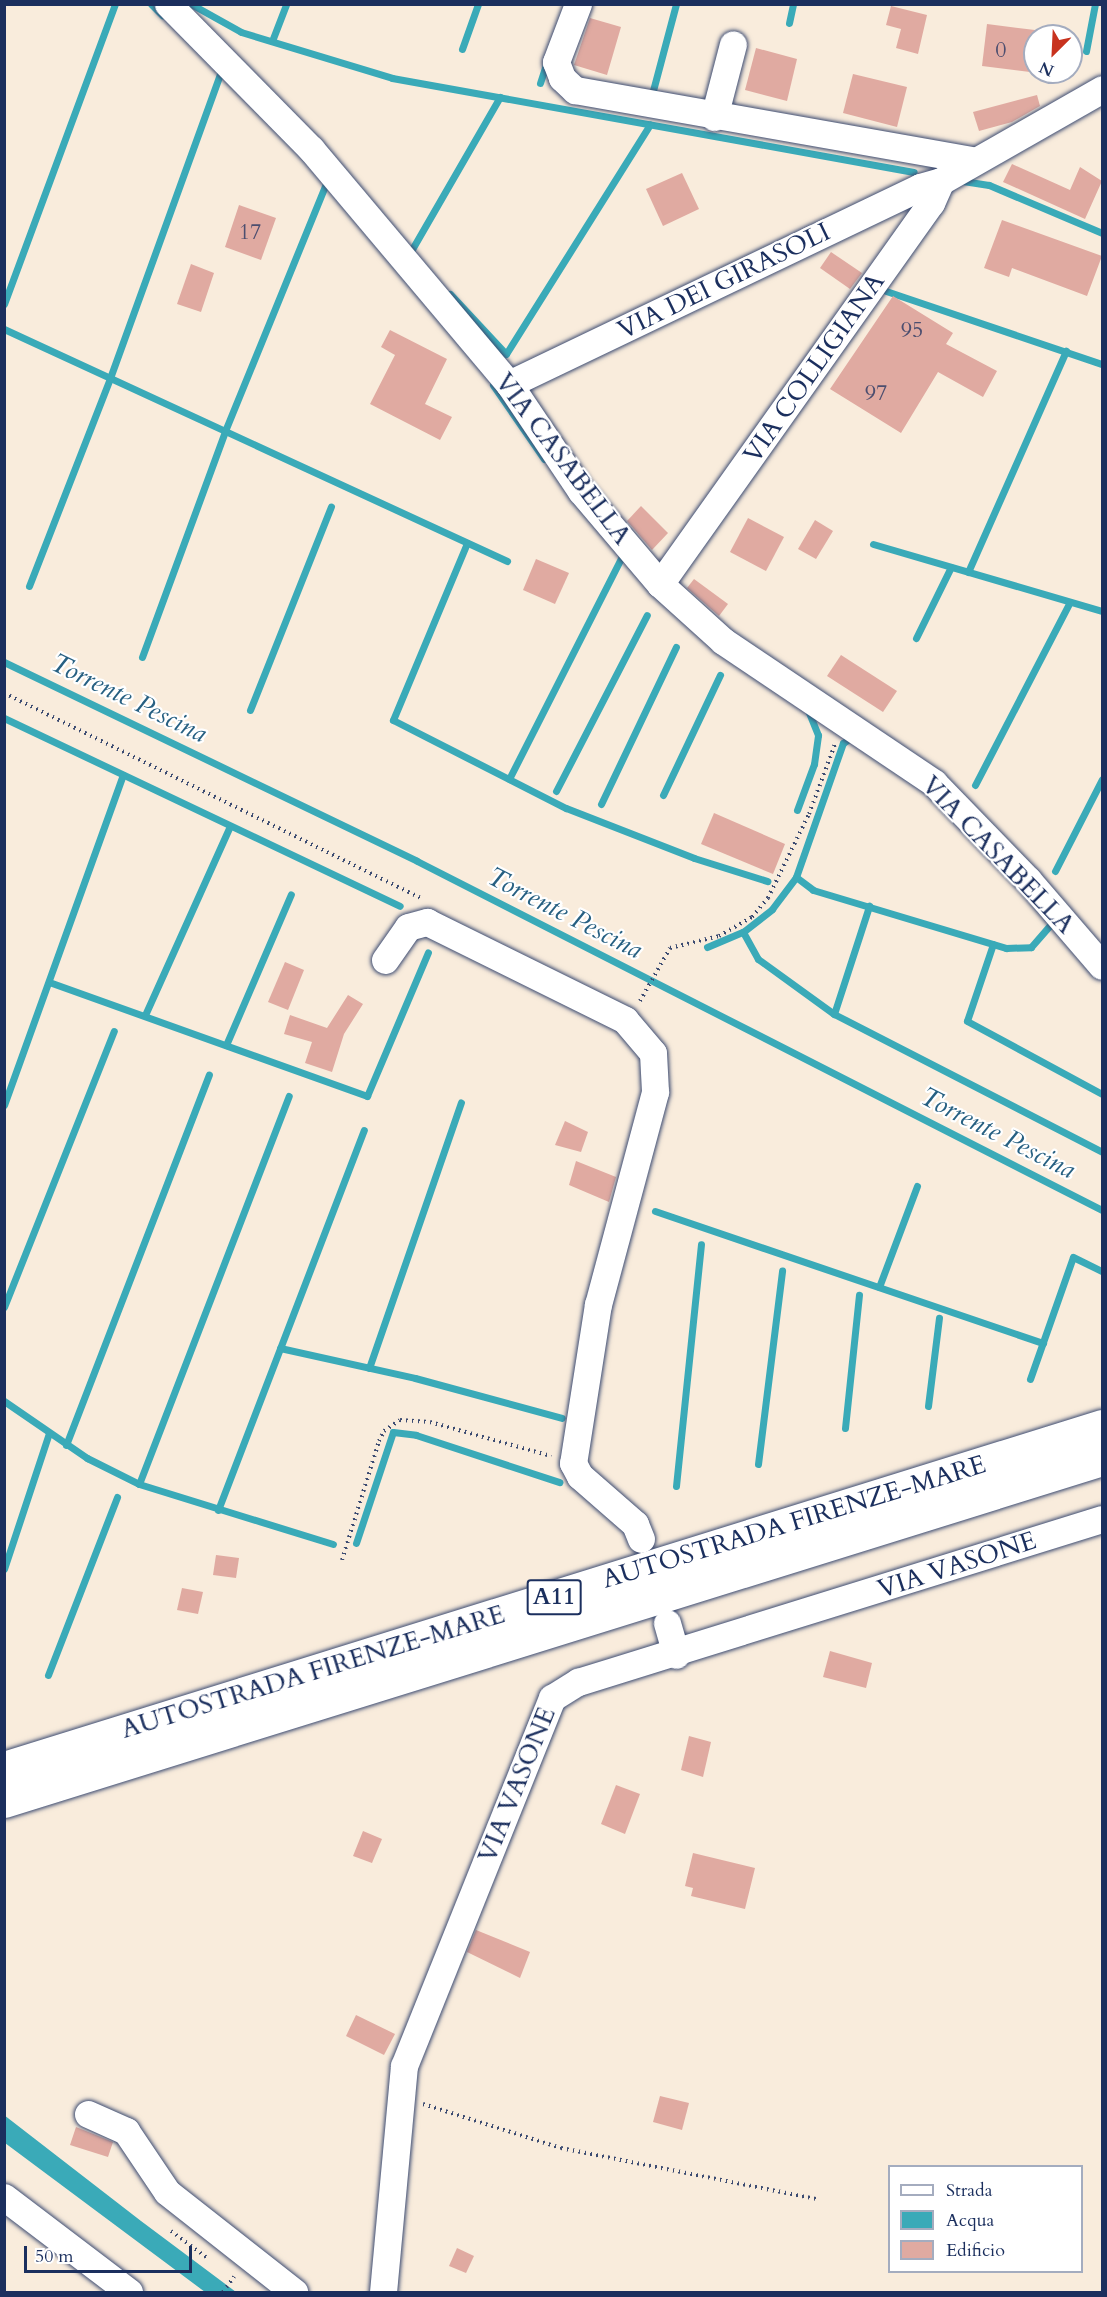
<!DOCTYPE html>
<html>
<head>
<meta charset="utf-8">
<style>
	body { margin:0 }
	#map { position:relative; width:1107px; height:2297px; overflow:hidden; background:#f9ecdc; font-family:Cardo,serif }
	div>[style] { position:absolute }
	[style*='--x'] { left:calc(var(--x)*1px); top:calc(var(--y)*1px); width:calc(var(--w)*1px); rotate:calc(var(--a)*1deg) }
	.water>* { inset:0; background:#3aaab8 }
	.stream>* { height:7px; margin:-3.5px; padding:0 3.5px; transform-origin:3.5px; border-radius:3.5px; background:#3aaab8 }
	.building>* { inset:0; background:#e0aaa1 }
	.path>* { height:4px; margin-top:-2px; transform-origin:0; background:repeating-linear-gradient(90deg,#3c4b71 0 1.5px,transparent 0 6px) }
	.roads { filter:drop-shadow(0 0 2px #3c4b71) drop-shadow(0 0 2px #3c4b71) }
	.minor>* { height:27px; margin:-13.5px; padding:0 13.5px; transform-origin:13.5px; border-radius:13.5px; background:#fff }
	.highway>* { height:33px; margin:-16.5px; padding:0 16.5px; transform-origin:16.5px; border-radius:16.5px; background:#fff }
	span { translate:-50% -50%; white-space:nowrap; text-align:center; line-height:1.15; -webkit-text-stroke:4.5px #fff; paint-order:stroke }
	.number-label { font-size:22px; color:#4c4e6f }
	.number-label span { -webkit-text-stroke-width:0 }
	.shield-label span { padding:2px 4px; background:#fff; border:2px solid; border-radius:4px; -webkit-text-stroke-width:0 }
	.shield-label { font-size:24px; color:#1b2f5e; font-weight:700 }
	.street-label { font-size:26px; color:#1b2f5e }
	.water-label { font-size:27px; color:#276082; font-style:italic }
	.frame { position:absolute; inset:0; border:6px solid #1b2f5e; pointer-events:none }
	.legend { position:absolute; left:888px; top:2165px; width:195px; height:108px; box-sizing:border-box; background:#fff; border:2px solid #a4acbf; margin:0; padding:8px 10px; list-style:none; font-size:18px; color:#1b2f5e }
	.legend li { display:flex; align-items:center; gap:12px; height:30px }
	.legend b { width:30px; border:2px solid #a4acbf }
	.north { position:absolute; left:1023px; top:24px; width:60px; height:60px; box-sizing:border-box; background:#fff; border:2px solid #a4acbf; border-radius:50%; rotate:204deg; font-size:16px; font-weight:700; line-height:24px; text-align:center; color:#1b2f5e }
	.north::after { content:''; display:block; margin:auto; width:21px; height:27px; background:#c8321e; clip-path:polygon(50% 0,100% 100%,50% 72%,0 100%) }
	.scale { position:absolute; left:24px; top:2246px; width:168px; height:27px; box-sizing:border-box; border:3px solid #1b2f5e; border-top:0; padding-left:8px; font-size:18px; line-height:21px; white-space:nowrap; color:#1b2f5e; -webkit-text-stroke:4px #fff; paint-order:stroke }
</style>
</head>
<body>
<div id="map">
	<div class="water">
		<div style="clip-path:polygon(4px 2115px,141px 2221px,236px 2292px,205px 2292px,5px 2143px)"></div>
	</div>
	<div class="stream">
		<div style="--x:151;--y:4;--w:16;--a:45"></div>
		<div style="--x:191;--y:4;--w:57;--a:29.2"></div>
		<div style="--x:241;--y:32;--w:158;--a:16.9"></div>
		<div style="--x:392;--y:78;--w:530;--a:10.21"></div>
		<div style="--x:789;--y:23;--w:19;--a:-78"></div>
		<div style="--x:272;--y:41;--w:40;--a:-69"></div>
		<div style="--x:462;--y:49;--w:48;--a:-70.4"></div>
		<div style="--x:1086;--y:51;--w:48;--a:-79.2"></div>
		<div style="--x:540;--y:83;--w:22;--a:-72"></div>
		<div style="--x:651;--y:98;--w:97;--a:-75.1"></div>
		<div style="--x:963;--y:181;--w:26;--a:9"></div>
		<div style="--x:989;--y:185;--w:123;--a:23"></div>
		<div style="--x:411;--y:251;--w:178;--a:-60"></div>
		<div style="--x:886;--y:291;--w:228;--a:18.7"></div>
		<div style="--x:450;--y:294;--w:82;--a:47"></div>
		<div style="--x:506;--y:354;--w:271;--a:-57.9"></div>
		<div style="--x:4;--y:304;--w:320;--a:-69.7"></div>
		<div style="--x:4;--y:329;--w:554;--a:24.76"></div>
		<div style="--x:493;--y:385;--w:90;--a:55.4"></div>
		<div style="--x:467;--y:543;--w:192;--a:112.7"></div>
		<div style="--x:393;--y:720;--w:194;--a:27"></div>
		<div style="--x:566;--y:808;--w:137;--a:21.3"></div>
		<div style="--x:694;--y:858;--w:77;--a:17.5"></div>
		<div style="--x:873;--y:544;--w:239;--a:16.3"></div>
		<div style="--x:968;--y:572;--w:242;--a:-66.1"></div>
		<div style="--x:29;--y:586;--w:223;--a:-68.7"></div>
		<div style="--x:110;--y:378;--w:323;--a:-70.1"></div>
		<div style="--x:916;--y:638;--w:79;--a:-63.8"></div>
		<div style="--x:142;--y:657;--w:241;--a:-69.8"></div>
		<div style="--x:225;--y:431;--w:270;--a:-67.8"></div>
		<div style="--x:4;--y:662;--w:458;--a:25.7"></div>
		<div style="--x:417;--y:861;--w:769;--a:27"></div>
		<div style="--x:250;--y:710;--w:219;--a:-68.3"></div>
		<div style="--x:4;--y:718;--w:438;--a:25.4"></div>
		<div style="--x:509;--y:779;--w:252;--a:-63.1"></div>
		<div style="--x:975;--y:785;--w:206;--a:-62.6"></div>
		<div style="--x:556;--y:791;--w:198;--a:-62.7"></div>
		<div style="--x:663;--y:795;--w:133;--a:-64.6"></div>
		<div style="--x:601;--y:804;--w:174;--a:-64.5"></div>
		<div style="--x:797;--y:810;--w:49;--a:-69.7"></div>
		<div style="--x:814;--y:764;--w:29;--a:-82"></div>
		<div style="--x:818;--y:735;--w:27;--a:-112"></div>
		<div style="--x:1055;--y:871;--w:103;--a:-62.9"></div>
		<div style="--x:796;--y:877;--w:21;--a:37"></div>
		<div style="--x:813;--y:890;--w:202;--a:16.7"></div>
		<div style="--x:1006;--y:948;--w:25;--a:-2"></div>
		<div style="--x:1031;--y:947;--w:33;--a:-49"></div>
		<div style="--x:743;--y:932;--w:31;--a:61"></div>
		<div style="--x:758;--y:959;--w:94;--a:35.9"></div>
		<div style="--x:834;--y:1014;--w:301;--a:27.2"></div>
		<div style="--x:993;--y:944;--w:81;--a:108.7"></div>
		<div style="--x:967;--y:1021;--w:153;--a:28.4"></div>
		<div style="--x:707;--y:947;--w:39;--a:-23"></div>
		<div style="--x:743;--y:932;--w:37;--a:-38"></div>
		<div style="--x:772;--y:909;--w:40;--a:-53"></div>
		<div style="--x:796;--y:877;--w:142;--a:-70.7"></div>
		<div style="--x:843;--y:743;--w:11;--a:-34"></div>
		<div style="--x:49;--y:982;--w:338;--a:19.7"></div>
		<div style="--x:367;--y:1096;--w:156;--a:-67"></div>
		<div style="--x:834;--y:1014;--w:114;--a:-72"></div>
		<div style="--x:145;--y:1015;--w:207;--a:-65.8"></div>
		<div style="--x:226;--y:1045;--w:164;--a:-66.7"></div>
		<div style="--x:4;--y:1105;--w:351;--a:-70.2"></div>
		<div style="--x:655;--y:1211;--w:410;--a:18.8"></div>
		<div style="--x:879;--y:1287;--w:108;--a:-69.4"></div>
		<div style="--x:4;--y:1307;--w:297;--a:-68.3"></div>
		<div style="--x:280;--y:1348;--w:138;--a:12.5"></div>
		<div style="--x:415;--y:1378;--w:152;--a:15.2"></div>
		<div style="--x:369;--y:1368;--w:281;--a:-70.9"></div>
		<div style="--x:1030;--y:1379;--w:129;--a:-70.6"></div>
		<div style="--x:1073;--y:1257;--w:32;--a:26"></div>
		<div style="--x:4;--y:1401;--w:101;--a:34.5"></div>
		<div style="--x:87;--y:1458;--w:58;--a:26.6"></div>
		<div style="--x:139;--y:1484;--w:203;--a:17.2"></div>
		<div style="--x:928;--y:1406;--w:89;--a:-82.9"></div>
		<div style="--x:845;--y:1428;--w:134;--a:-84"></div>
		<div style="--x:66;--y:1445;--w:397;--a:-68.9"></div>
		<div style="--x:758;--y:1464;--w:195;--a:-82.9"></div>
		<div style="--x:139;--y:1484;--w:416;--a:-68.9"></div>
		<div style="--x:676;--y:1486;--w:243;--a:-84.1"></div>
		<div style="--x:218;--y:1510;--w:407;--a:-69"></div>
		<div style="--x:356;--y:1543;--w:117;--a:-71.6"></div>
		<div style="--x:393;--y:1432;--w:23;--a:7"></div>
		<div style="--x:416;--y:1435;--w:151;--a:18.2"></div>
		<div style="--x:4;--y:1569;--w:143;--a:-71.7"></div>
		<div style="--x:48;--y:1675;--w:191;--a:-68.8"></div>
	</div>
	<div class="building">
		<div style="clip-path:polygon(891px 6px,927px 15px,918px 54px,896px 48px,901px 29px,886px 25px)"></div>
		<div style="clip-path:polygon(590px 18px,621px 27px,607px 75px,574px 65px)"></div>
		<div style="clip-path:polygon(987px 24px,1035px 30px,1030px 72px,982px 66px)"></div>
		<div style="clip-path:polygon(756px 48px,797px 59px,787px 101px,745px 90px)"></div>
		<div style="clip-path:polygon(853px 74px,907px 87px,897px 127px,843px 113px)"></div>
		<div style="clip-path:polygon(1037px 95px,1040px 106px,1012px 122px,979px 131px,973px 112px)"></div>
		<div style="clip-path:polygon(1012px 164px,1070px 190px,1080px 167px,1102px 181px,1085px 219px,1003px 182px)"></div>
		<div style="clip-path:polygon(682px 173px,699px 209px,663px 226px,646px 189px)"></div>
		<div style="clip-path:polygon(239px 205px,276px 218px,261px 260px,225px 247px)"></div>
		<div style="clip-path:polygon(1002px 220px,1102px 256px,1087px 296px,1012px 268px,1009px 277px,984px 268px)"></div>
		<div style="clip-path:polygon(831px 252px,862px 273px,850px 289px,820px 268px)"></div>
		<div style="clip-path:polygon(191px 264px,214px 273px,201px 312px,177px 304px)"></div>
		<div style="clip-path:polygon(893px 296px,953px 333px,946px 344px,997px 371px,983px 397px,938px 372px,901px 433px,830px 389px)"></div>
		<div style="clip-path:polygon(390px 330px,447px 359px,425px 404px,452px 417px,440px 440px,370px 404px,395px 355px,381px 347px)"></div>
		<div style="clip-path:polygon(641px 506px,668px 533px,652px 550px,627px 521px)"></div>
		<div style="clip-path:polygon(748px 518px,784px 537px,766px 571px,730px 552px)"></div>
		<div style="clip-path:polygon(815px 520px,833px 531px,816px 559px,798px 549px)"></div>
		<div style="clip-path:polygon(536px 559px,569px 573px,555px 604px,523px 590px)"></div>
		<div style="clip-path:polygon(694px 579px,728px 604px,719px 616px,687px 588px)"></div>
		<div style="clip-path:polygon(841px 655px,897px 691px,883px 712px,827px 676px)"></div>
		<div style="clip-path:polygon(714px 813px,785px 844px,773px 874px,701px 844px)"></div>
		<div style="clip-path:polygon(285px 962px,304px 970px,288px 1010px,268px 1002px)"></div>
		<div style="clip-path:polygon(348px 995px,363px 1004px,344px 1034px,332px 1072px,305px 1063px,312px 1042px,284px 1034px,290px 1015px,327px 1028px)"></div>
		<div style="clip-path:polygon(565px 1121px,588px 1132px,581px 1152px,555px 1145px)"></div>
		<div style="clip-path:polygon(576px 1161px,616px 1177px,609px 1202px,569px 1185px)"></div>
		<div style="clip-path:polygon(216px 1555px,239px 1558px,236px 1578px,213px 1575px)"></div>
		<div style="clip-path:polygon(182px 1588px,203px 1592px,198px 1614px,177px 1610px)"></div>
		<div style="clip-path:polygon(830px 1651px,872px 1663px,866px 1688px,823px 1677px)"></div>
		<div style="clip-path:polygon(689px 1736px,711px 1742px,703px 1777px,681px 1770px)"></div>
		<div style="clip-path:polygon(616px 1785px,640px 1794px,625px 1834px,601px 1824px)"></div>
		<div style="clip-path:polygon(363px 1831px,382px 1839px,372px 1863px,353px 1856px)"></div>
		<div style="clip-path:polygon(693px 1853px,755px 1868px,745px 1909px,691px 1896px,693px 1888px,685px 1886px)"></div>
		<div style="clip-path:polygon(476px 1930px,530px 1952px,520px 1978px,467px 1952px)"></div>
		<div style="clip-path:polygon(356px 2015px,395px 2034px,384px 2055px,346px 2036px)"></div>
		<div style="clip-path:polygon(660px 2096px,689px 2103px,682px 2130px,653px 2122px)"></div>
		<div style="clip-path:polygon(76px 2127px,113px 2142px,108px 2157px,70px 2145px)"></div>
		<div style="clip-path:polygon(457px 2248px,474px 2256px,466px 2273px,449px 2266px)"></div>
	</div>
	<div class="path">
		<div style="--x:4;--y:693;--w:465;--a:26.2"></div>
		<div style="--x:640;--y:1001;--w:61;--a:-60.5"></div>
		<div style="--x:670;--y:948;--w:50;--a:-13.8"></div>
		<div style="--x:719;--y:936;--w:38;--a:-30"></div>
		<div style="--x:752;--y:917;--w:25;--a:-50"></div>
		<div style="--x:768;--y:898;--w:93;--a:-64"></div>
		<div style="--x:809;--y:814;--w:75;--a:-69.6"></div>
		<div style="--x:342;--y:1560;--w:125;--a:-72.7"></div>
		<div style="--x:379;--y:1441;--w:11;--a:-63"></div>
		<div style="--x:384;--y:1431;--w:19;--a:-35"></div>
		<div style="--x:400;--y:1420;--w:30;--a:4"></div>
		<div style="--x:430;--y:1422;--w:126;--a:15.7"></div>
		<div style="--x:423;--y:2104;--w:145;--a:17.7"></div>
		<div style="--x:561;--y:2148;--w:261;--a:11.3"></div>
		<div style="--x:171;--y:2231;--w:44;--a:36.6"></div>
		<div style="--x:223;--y:2292;--w:19;--a:-54"></div>
	</div>
	<div class="roads">
		<div class="minor">
			<div style="--x:168;--y:4;--w:204;--a:45.4"></div>
			<div style="--x:311;--y:149;--w:307;--a:49.9"></div>
			<div style="--x:509;--y:384;--w:129;--a:56.1"></div>
			<div style="--x:581;--y:491;--w:122;--a:49.7"></div>
			<div style="--x:660;--y:584;--w:85;--a:42.1"></div>
			<div style="--x:723;--y:641;--w:254;--a:33.9"></div>
			<div style="--x:934;--y:783;--w:135;--a:45.9"></div>
			<div style="--x:1028;--y:880;--w:113;--a:49.3"></div>
			<div style="--x:578;--y:4;--w:62;--a:110.8"></div>
			<div style="--x:556;--y:62;--w:17;--a:69"></div>
			<div style="--x:562;--y:78;--w:18;--a:43"></div>
			<div style="--x:575;--y:90;--w:405;--a:10"></div>
			<div style="--x:714;--y:117;--w:75;--a:-75.4"></div>
			<div style="--x:509;--y:384;--w:456;--a:-25.6"></div>
			<div style="--x:920;--y:187;--w:22;--a:-16"></div>
			<div style="--x:660;--y:584;--w:468;--a:-54.6"></div>
			<div style="--x:931;--y:203;--w:24;--a:-66"></div>
			<div style="--x:941;--y:181;--w:185;--a:-29.7"></div>
			<div style="--x:385;--y:960;--w:40;--a:-55.1"></div>
			<div style="--x:408;--y:927;--w:20;--a:-15"></div>
			<div style="--x:427;--y:922;--w:221;--a:26.3"></div>
			<div style="--x:625;--y:1020;--w:43;--a:49.7"></div>
			<div style="--x:653;--y:1053;--w:39;--a:87"></div>
			<div style="--x:655;--y:1092;--w:220;--a:105"></div>
			<div style="--x:598;--y:1304;--w:161;--a:98.9"></div>
			<div style="--x:573;--y:1463;--w:15;--a:62"></div>
			<div style="--x:580;--y:1476;--w:73;--a:41.1"></div>
			<div style="--x:635;--y:1524;--w:16;--a:68"></div>
			<div style="--x:667;--y:1623;--w:33;--a:74"></div>
			<div style="--x:88;--y:2114;--w:42;--a:24.1"></div>
			<div style="--x:126;--y:2131;--w:73;--a:56.1"></div>
			<div style="--x:167;--y:2192;--w:162;--a:38.2"></div>
			<div style="--x:4;--y:2197;--w:157;--a:37.2"></div>
			<div style="--x:383;--y:2292;--w:227;--a:-84.7"></div>
			<div style="--x:404;--y:2066;--w:397;--a:-68.1"></div>
			<div style="--x:552;--y:1698;--w:31;--a:-32"></div>
			<div style="--x:578;--y:1682;--w:549;--a:-17.28"></div>
		</div>
		<div class="highway">
			<div style="--x:4;--y:1768;--w:1150;--a:-17.3"></div>
			<div style="--x:4;--y:1801;--w:1150;--a:-17.3"></div>
		</div>
	</div>
	<div class="number-label">
		<span style="left:1001px;top:51px">0</span>
		<span style="left:250px;top:233px">17</span>
		<span style="left:912px;top:331px">95</span>
		<span style="left:876px;top:394px">97</span>
	</div>
	<div class="shield-label">
		<span style="left:554px;top:1597px">A11</span>
	</div>
	<div class="street-label">
		<span style="left:724px;top:281px;rotate:-26deg">VIA DEI GIRASOLI</span>
		<span style="left:814px;top:368px;rotate:-55deg">VIA COLLIGIANA</span>
		<span style="left:563px;top:459px;rotate:53deg">VIA CASABELLA</span>
		<span style="left:998px;top:855px;rotate:46deg">VIA CASABELLA</span>
		<span style="left:794px;top:1522px;rotate:-17deg">AUTOSTRADA FIRENZE-MARE</span>
		<span style="left:957px;top:1565px;rotate:-18deg">VIA VASONE</span>
		<span style="left:313px;top:1672px;rotate:-17deg">AUTOSTRADA FIRENZE-MARE</span>
		<span style="left:517px;top:1785px;rotate:-68deg">VIA VASONE</span>
	</div>
	<div class="water-label">
		<span style="left:129px;top:698px;rotate:26deg">Torrente Pescina</span>
		<span style="left:565px;top:913px;rotate:27deg">Torrente Pescina</span>
		<span style="left:998px;top:1133px;rotate:27deg">Torrente Pescina</span>
	</div>
	<div class="frame"></div>
	<ul class="legend">
	<li><b style="height:8px;background:#fff"></b>Strada</li>
	<li><b style="height:16px;background:#3aaab8"></b>Acqua</li>
	<li><b style="height:16px;background:#e0aaa1"></b>Edificio</li>
	</ul>
	<div class="north">N</div>
	<div class="scale">50 m</div>
</div>
</body>
</html>
